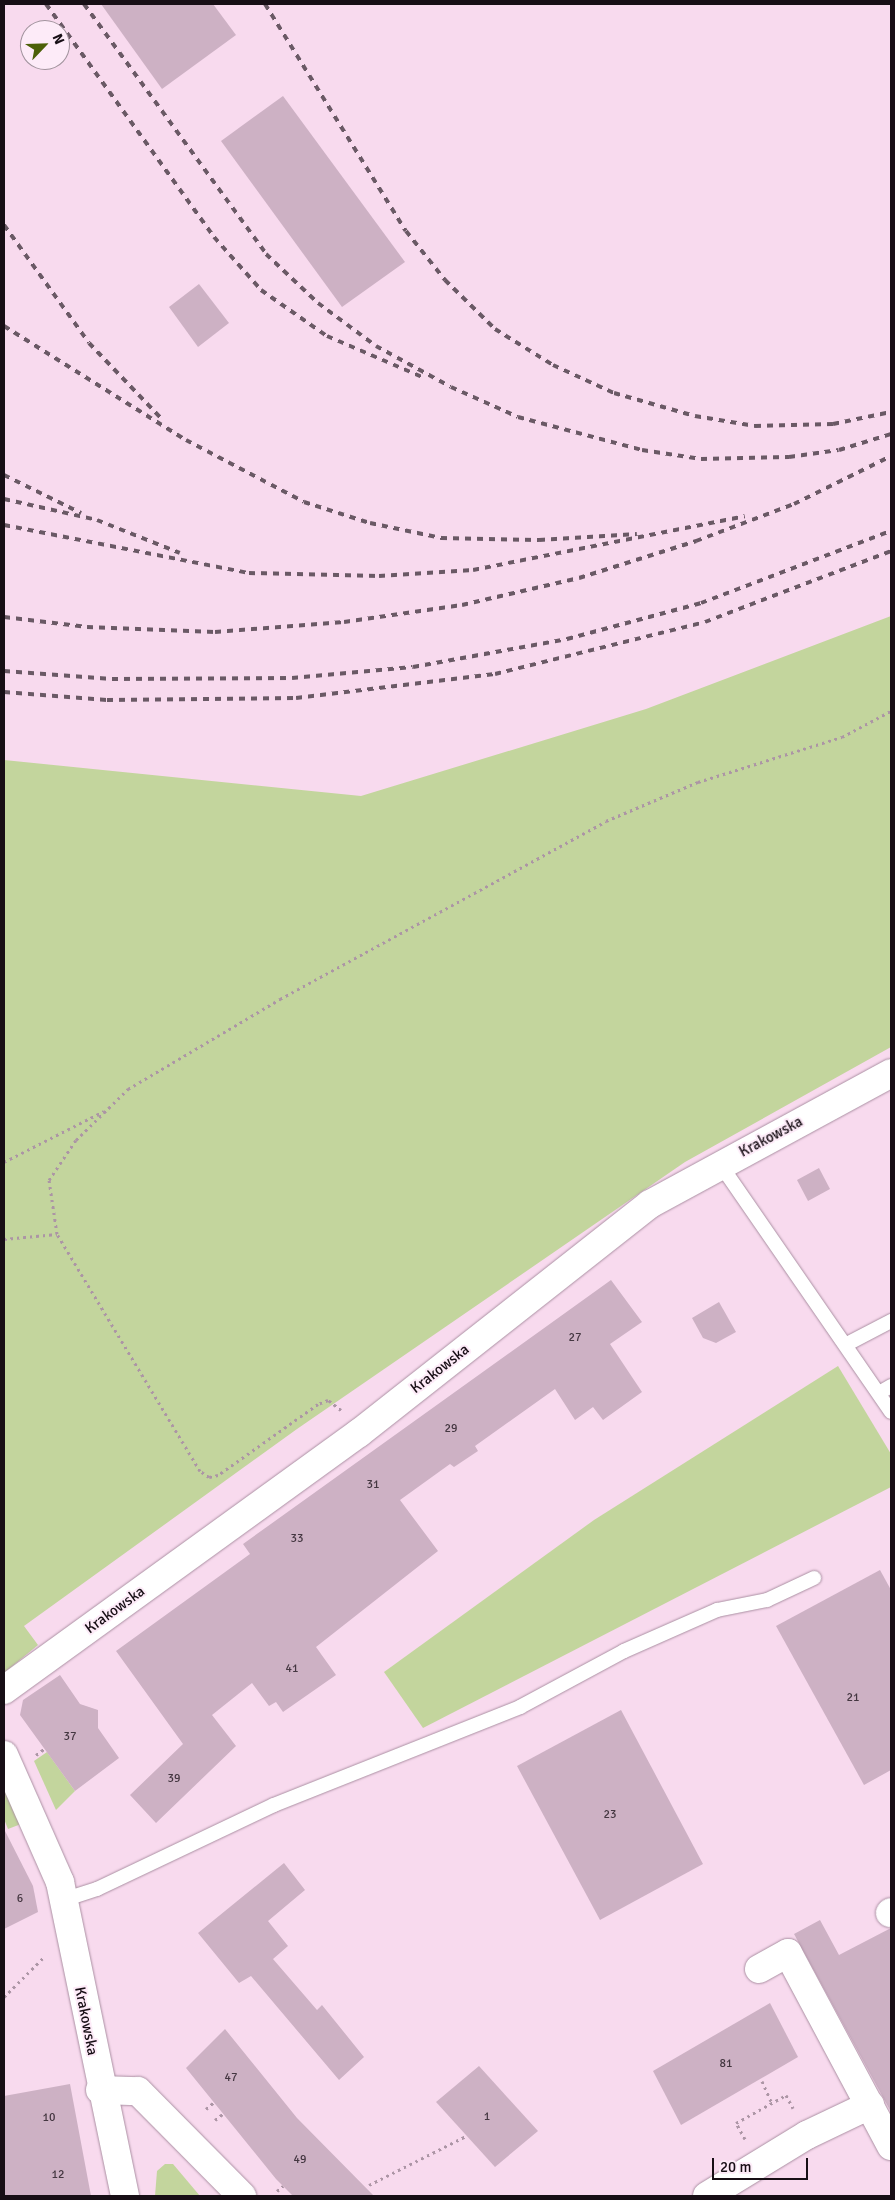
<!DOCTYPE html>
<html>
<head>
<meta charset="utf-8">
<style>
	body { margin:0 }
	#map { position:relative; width:895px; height:2200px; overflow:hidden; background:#f8daee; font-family:Signika,sans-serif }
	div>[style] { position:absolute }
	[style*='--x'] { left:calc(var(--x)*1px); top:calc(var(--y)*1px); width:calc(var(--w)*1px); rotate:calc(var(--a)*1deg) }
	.green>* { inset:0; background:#c3d59d }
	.building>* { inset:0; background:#cdb1c4 }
	.path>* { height:3px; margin-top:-1.5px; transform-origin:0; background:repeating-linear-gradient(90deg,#ac95a5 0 2.5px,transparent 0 6.5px) }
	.roads { filter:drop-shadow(0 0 1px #ab90a3) drop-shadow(0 0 1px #ab90a3) }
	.service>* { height:14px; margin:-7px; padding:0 7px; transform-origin:7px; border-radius:7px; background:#fff }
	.minor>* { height:28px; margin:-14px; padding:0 14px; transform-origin:14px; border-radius:14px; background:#fff }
	.rail>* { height:4px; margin-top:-2px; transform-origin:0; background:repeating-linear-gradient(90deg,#6a5965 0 6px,transparent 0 12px) }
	span { translate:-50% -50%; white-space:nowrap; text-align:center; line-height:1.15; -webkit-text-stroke:4px #fdebf8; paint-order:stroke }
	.number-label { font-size:12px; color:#443741 }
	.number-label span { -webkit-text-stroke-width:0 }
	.street-label { font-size:15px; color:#170e15 }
	.frame { position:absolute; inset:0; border:5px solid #170e15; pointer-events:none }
	.north { position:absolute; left:20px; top:20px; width:50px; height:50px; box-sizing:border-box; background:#fdebf8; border:1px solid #a1939d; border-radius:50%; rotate:66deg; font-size:14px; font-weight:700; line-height:20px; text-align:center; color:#170e15 }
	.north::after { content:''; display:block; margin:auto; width:18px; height:22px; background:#4c6008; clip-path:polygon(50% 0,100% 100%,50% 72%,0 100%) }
	.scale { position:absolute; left:712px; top:2158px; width:96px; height:22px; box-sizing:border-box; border:2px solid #170e15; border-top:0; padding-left:6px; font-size:15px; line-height:18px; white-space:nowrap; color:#170e15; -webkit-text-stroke:4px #fdebf8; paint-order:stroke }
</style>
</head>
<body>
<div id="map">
	<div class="green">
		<div style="clip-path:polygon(891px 616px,891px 1047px,685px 1162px,297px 1429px,24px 1626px,38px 1645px,4px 1673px,4px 760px,361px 796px,646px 709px)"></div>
		<div style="clip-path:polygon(838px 1366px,891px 1454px,891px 1487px,423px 1728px,384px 1672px,594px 1520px)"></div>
		<div style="clip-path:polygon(47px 1752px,75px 1791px,56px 1810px,34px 1761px)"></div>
		<div style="clip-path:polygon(4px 1788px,21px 1824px,8px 1829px,4px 1819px)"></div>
		<div style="clip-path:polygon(165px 2164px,173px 2164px,200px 2196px,155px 2196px,157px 2171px)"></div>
	</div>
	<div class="building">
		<div style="clip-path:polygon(101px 4px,213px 4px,236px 35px,162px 89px)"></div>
		<div style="clip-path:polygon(283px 96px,405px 262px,342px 307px,221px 141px)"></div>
		<div style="clip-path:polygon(199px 284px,229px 323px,198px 347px,169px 307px)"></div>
		<div style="clip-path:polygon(819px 1168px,830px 1189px,808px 1201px,797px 1180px)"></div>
		<div style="clip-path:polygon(611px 1280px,642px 1322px,610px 1344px,642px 1392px,603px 1420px,593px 1407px,575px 1420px,555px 1389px,475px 1446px,478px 1451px,454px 1467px,450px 1464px,400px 1500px,438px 1551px,316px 1647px,336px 1675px,283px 1712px,276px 1702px,269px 1706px,252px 1683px,212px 1715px,236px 1746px,156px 1823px,130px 1795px,183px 1744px,116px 1651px,250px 1554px,243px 1544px)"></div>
		<div style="clip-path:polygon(719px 1302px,736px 1332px,716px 1343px,703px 1338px,692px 1318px)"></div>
		<div style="clip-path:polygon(880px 1570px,891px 1590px,891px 1770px,864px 1785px,776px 1626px)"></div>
		<div style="clip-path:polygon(60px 1675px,80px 1704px,98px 1710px,98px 1728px,119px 1758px,75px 1791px,20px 1715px,23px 1700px)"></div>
		<div style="clip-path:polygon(621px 1710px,703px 1864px,600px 1920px,517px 1766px)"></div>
		<div style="clip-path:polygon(4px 1829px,33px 1886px,38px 1912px,4px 1929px)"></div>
		<div style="clip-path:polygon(284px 1863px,305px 1890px,268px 1921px,288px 1946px,273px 1959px,317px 2010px,322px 2005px,364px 2057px,339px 2080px,251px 1976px,239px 1983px,198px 1933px)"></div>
		<div style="clip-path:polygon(820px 1920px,839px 1955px,891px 1928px,891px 2112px,794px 1934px)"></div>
		<div style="clip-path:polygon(770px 2003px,798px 2057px,681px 2125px,653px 2071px)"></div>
		<div style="clip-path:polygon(225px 2029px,297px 2118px,374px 2196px,293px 2196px,276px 2179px,186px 2068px)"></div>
		<div style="clip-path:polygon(479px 2066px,538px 2131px,495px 2167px,436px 2102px)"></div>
		<div style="clip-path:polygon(70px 2084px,91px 2196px,4px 2196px,4px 2096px)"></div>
	</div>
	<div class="path">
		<div style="--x:4;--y:1162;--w:112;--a:-27"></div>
		<div style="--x:4;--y:1239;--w:53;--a:-5.4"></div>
		<div style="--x:341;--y:1410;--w:16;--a:-142"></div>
		<div style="--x:328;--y:1400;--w:11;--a:158"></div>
		<div style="--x:318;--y:1404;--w:123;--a:144.6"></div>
		<div style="--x:218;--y:1475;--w:9;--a:167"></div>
		<div style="--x:209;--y:1477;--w:11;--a:-146"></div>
		<div style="--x:200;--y:1471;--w:277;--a:-121.1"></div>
		<div style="--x:57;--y:1234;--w:55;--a:-98.4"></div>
		<div style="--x:49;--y:1180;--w:48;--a:-56"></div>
		<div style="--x:76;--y:1140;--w:73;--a:-44.4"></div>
		<div style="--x:128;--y:1089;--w:177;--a:-30.6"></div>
		<div style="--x:280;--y:999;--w:371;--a:-28.6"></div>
		<div style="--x:606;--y:821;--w:100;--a:-23"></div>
		<div style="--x:698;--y:782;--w:151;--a:-17.4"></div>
		<div style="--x:842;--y:737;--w:55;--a:-28"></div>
		<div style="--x:36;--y:1755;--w:10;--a:-37"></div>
		<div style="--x:4;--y:1997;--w:58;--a:-45"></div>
		<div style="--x:762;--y:2081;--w:24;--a:66"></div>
		<div style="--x:206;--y:2109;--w:11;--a:-41"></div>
		<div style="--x:215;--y:2120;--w:11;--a:-38"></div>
		<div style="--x:745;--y:2139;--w:18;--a:-119"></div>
		<div style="--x:736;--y:2123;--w:57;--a:-29.2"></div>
		<div style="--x:786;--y:2095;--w:15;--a:62"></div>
		<div style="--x:369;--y:2185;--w:109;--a:-26.8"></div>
		<div style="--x:277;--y:2191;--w:8;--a:-40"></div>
	</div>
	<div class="roads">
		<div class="service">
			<div style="--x:720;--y:1164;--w:301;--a:55.4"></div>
			<div style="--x:847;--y:1344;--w:50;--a:-27.6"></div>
			<div style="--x:879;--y:1393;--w:14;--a:-30"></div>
			<div style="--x:63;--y:1900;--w:36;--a:-18"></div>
			<div style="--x:97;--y:1889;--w:196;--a:-25.4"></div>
			<div style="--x:274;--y:1805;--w:265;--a:-21.7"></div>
			<div style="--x:520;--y:1707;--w:118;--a:-28.3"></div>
			<div style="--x:624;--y:1651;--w:102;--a:-23.8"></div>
			<div style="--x:717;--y:1610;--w:51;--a:-11.3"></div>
			<div style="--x:767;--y:1600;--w:52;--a:-25.1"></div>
		</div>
		<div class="minor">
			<div style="--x:4;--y:1690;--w:438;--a:-35.9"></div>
			<div style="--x:359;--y:1433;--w:370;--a:-38.2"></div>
			<div style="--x:650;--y:1204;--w:274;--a:-28.5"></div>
			<div style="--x:4;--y:1755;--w:139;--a:66.2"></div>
			<div style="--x:60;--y:1882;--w:321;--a:78.3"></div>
			<div style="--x:890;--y:1913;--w:1;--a:-45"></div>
			<div style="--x:759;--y:1969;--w:33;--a:-29"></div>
			<div style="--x:788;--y:1953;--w:219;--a:61.9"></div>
			<div style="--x:100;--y:2090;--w:38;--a:2"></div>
			<div style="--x:138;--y:2091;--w:148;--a:45.3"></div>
			<div style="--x:707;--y:2196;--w:117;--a:-31.4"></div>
			<div style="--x:807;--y:2135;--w:70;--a:-25.5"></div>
		</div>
	</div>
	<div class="rail">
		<div style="--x:46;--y:4;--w:287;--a:54.2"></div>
		<div style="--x:214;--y:237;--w:71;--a:48.4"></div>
		<div style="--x:261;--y:290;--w:80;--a:34.9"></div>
		<div style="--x:327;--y:336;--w:103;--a:23.3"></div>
		<div style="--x:84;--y:4;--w:309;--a:53.9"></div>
		<div style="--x:266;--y:254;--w:71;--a:43.3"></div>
		<div style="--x:318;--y:303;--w:72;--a:36.6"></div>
		<div style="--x:376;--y:346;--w:85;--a:28.7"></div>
		<div style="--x:451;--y:387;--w:73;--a:24.1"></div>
		<div style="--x:518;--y:417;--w:128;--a:14.9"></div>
		<div style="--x:642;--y:450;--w:60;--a:8.7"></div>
		<div style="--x:701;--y:459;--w:88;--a:-1.3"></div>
		<div style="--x:789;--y:457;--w:50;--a:-8"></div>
		<div style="--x:839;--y:450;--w:54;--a:-17.1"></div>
		<div style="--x:265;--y:4;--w:267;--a:58.2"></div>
		<div style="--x:406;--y:231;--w:63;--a:51.5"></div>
		<div style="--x:445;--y:280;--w:70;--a:44.4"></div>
		<div style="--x:495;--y:329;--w:68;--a:31.8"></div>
		<div style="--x:553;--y:365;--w:67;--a:24.7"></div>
		<div style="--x:614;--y:393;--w:84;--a:15.9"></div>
		<div style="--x:695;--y:416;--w:61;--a:9.5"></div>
		<div style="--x:755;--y:426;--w:78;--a:-1.5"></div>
		<div style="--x:833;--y:424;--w:59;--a:-11.7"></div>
		<div style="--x:4;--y:225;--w:145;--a:54.2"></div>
		<div style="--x:89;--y:343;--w:105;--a:46.2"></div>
		<div style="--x:4;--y:326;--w:215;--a:32.1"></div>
		<div style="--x:186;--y:440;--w:133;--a:27.7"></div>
		<div style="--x:304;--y:502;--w:69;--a:17.7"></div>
		<div style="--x:370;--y:523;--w:73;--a:11.9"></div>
		<div style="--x:441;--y:538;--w:98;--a:1.2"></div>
		<div style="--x:539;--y:540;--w:98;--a:-3.5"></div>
		<div style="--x:4;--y:475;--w:86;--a:26.3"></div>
		<div style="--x:4;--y:499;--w:95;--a:12.7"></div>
		<div style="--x:97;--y:520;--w:89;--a:21.7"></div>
		<div style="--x:4;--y:525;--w:250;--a:11.1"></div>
		<div style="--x:249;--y:573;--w:130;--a:1.3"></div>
		<div style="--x:379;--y:576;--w:94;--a:-3.7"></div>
		<div style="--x:473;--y:570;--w:277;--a:-11.2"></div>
		<div style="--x:4;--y:617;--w:84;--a:6.9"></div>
		<div style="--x:87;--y:627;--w:128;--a:2.2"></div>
		<div style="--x:215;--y:632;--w:129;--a:-4.4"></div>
		<div style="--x:344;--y:622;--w:119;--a:-8.2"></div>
		<div style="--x:462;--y:605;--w:120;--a:-13"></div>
		<div style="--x:579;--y:578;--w:123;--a:-17.5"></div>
		<div style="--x:696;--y:541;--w:105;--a:-20.7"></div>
		<div style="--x:794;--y:504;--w:108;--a:-26.3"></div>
		<div style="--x:4;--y:671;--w:108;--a:4.2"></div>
		<div style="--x:112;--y:679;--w:180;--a:-0.3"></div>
		<div style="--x:292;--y:678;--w:121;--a:-5.2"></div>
		<div style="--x:413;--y:667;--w:157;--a:-10.3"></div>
		<div style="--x:567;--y:639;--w:139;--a:-15"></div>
		<div style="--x:701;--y:603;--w:203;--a:-20.8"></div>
		<div style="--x:4;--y:692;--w:103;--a:4.4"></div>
		<div style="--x:107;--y:700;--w:189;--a:-0.6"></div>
		<div style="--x:296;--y:698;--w:200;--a:-6.9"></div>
		<div style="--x:495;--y:674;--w:216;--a:-13.9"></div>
		<div style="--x:705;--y:622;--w:199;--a:-20.9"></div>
	</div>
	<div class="number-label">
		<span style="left:575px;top:1338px">27</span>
		<span style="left:451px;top:1429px">29</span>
		<span style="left:373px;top:1485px">31</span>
		<span style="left:297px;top:1539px">33</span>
		<span style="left:292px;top:1669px">41</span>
		<span style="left:853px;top:1698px">21</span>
		<span style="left:70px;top:1737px">37</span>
		<span style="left:174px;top:1779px">39</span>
		<span style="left:610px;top:1815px">23</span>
		<span style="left:20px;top:1899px">6</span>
		<span style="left:726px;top:2064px">81</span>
		<span style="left:231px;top:2078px">47</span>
		<span style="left:487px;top:2117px">1</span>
		<span style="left:49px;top:2118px">10</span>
		<span style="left:300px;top:2160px">49</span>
		<span style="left:58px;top:2175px">12</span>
	</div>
	<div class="street-label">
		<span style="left:771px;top:1137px;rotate:-28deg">Krakowska</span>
		<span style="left:440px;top:1369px;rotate:-38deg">Krakowska</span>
		<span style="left:115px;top:1610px;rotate:-36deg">Krakowska</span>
		<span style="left:86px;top:2021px;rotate:79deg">Krakowska</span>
	</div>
	<div class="frame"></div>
	<div class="north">N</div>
	<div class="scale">20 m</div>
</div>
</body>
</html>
